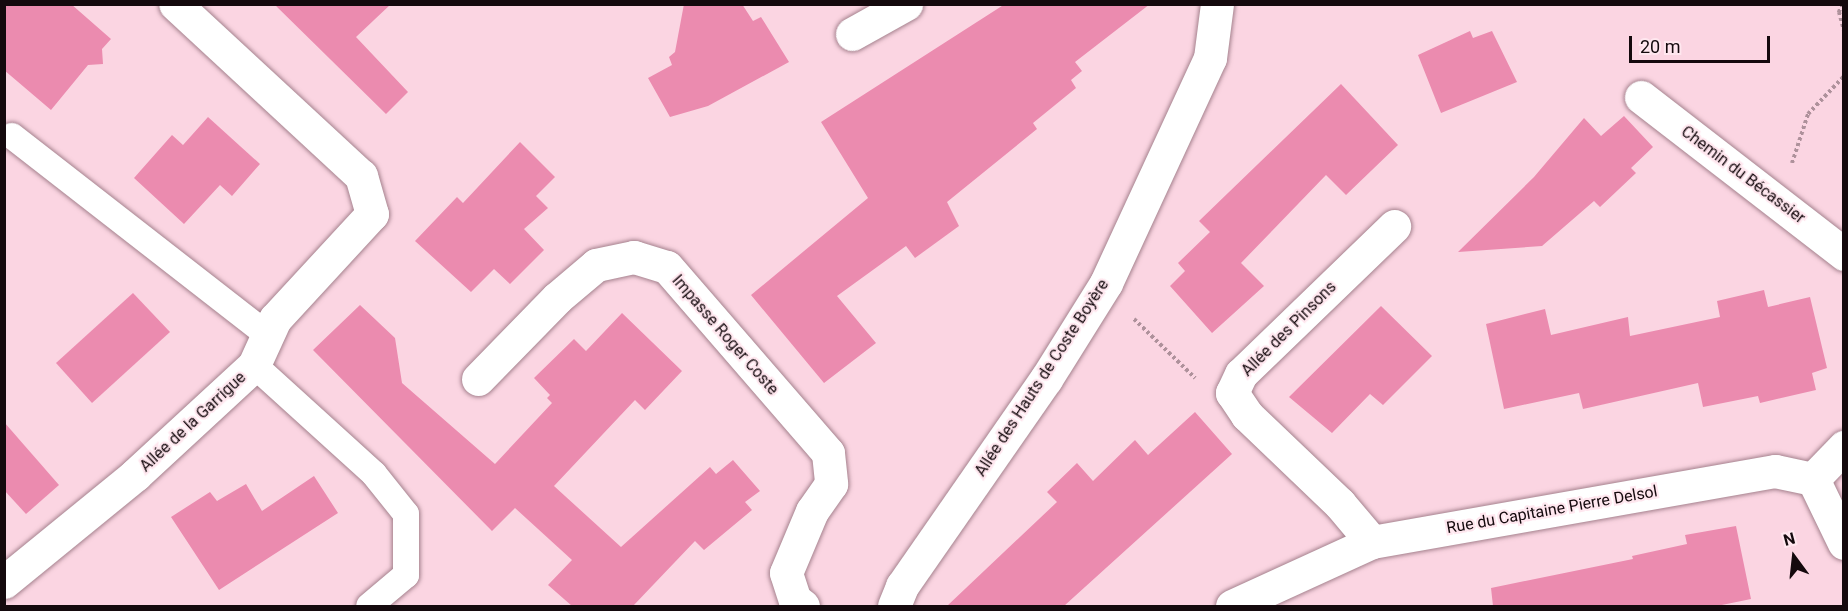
<!DOCTYPE html>
<html>
<head>
<meta charset="utf-8">
<style>
	body { margin:0 }
	#map { position:relative; width:1848px; height:611px; overflow:hidden; background:#fbd5e2; font-family:Roboto,sans-serif }
	div>[style] { position:absolute }
	[style*='--x'] { left:calc(var(--x)*1px); top:calc(var(--y)*1px); width:calc(var(--w)*1px); rotate:calc(var(--a)*1deg) }
	.building>* { inset:0; background:#eb8baf }
	.path>* { height:4px; margin-top:-2px; transform-origin:0; background:repeating-linear-gradient(90deg,#ae919b 0 3px,transparent 0 6px) }
	.roads { filter:drop-shadow(0 0 2px #a5828e) drop-shadow(0 0 2px #a5828e) }
	.service>* { height:26px; margin:-13px; padding:0 13px; transform-origin:13px; border-radius:13px; background:#fff }
	.minor>* { height:33px; margin:-16.5px; padding:0 16.5px; transform-origin:16.5px; border-radius:16.5px; background:#fff }
	span { translate:-50% -50%; white-space:nowrap; text-align:center; line-height:1.15; -webkit-text-stroke:4.5px #ffe7ef; paint-order:stroke }
	.street-label { font-size:16px; color:#14090d }
	.frame { position:absolute; inset:0; border:6px solid #14090d; pointer-events:none }
	.north { position:absolute; left:1764px; top:527px; width:60px; height:60px; -webkit-text-stroke:4px #ffe7ef; paint-order:stroke; rotate:345deg; font-size:16px; font-weight:700; line-height:24px; text-align:center; color:#14090d }
	.north::after { content:''; display:block; margin:auto; width:21px; height:27px; background:#14090d; clip-path:polygon(50% 0,100% 100%,50% 72%,0 100%) }
	.scale { position:absolute; left:1629px; top:36px; width:141px; height:27px; box-sizing:border-box; border:3px solid #14090d; border-top:0; padding-left:8px; font-size:18px; line-height:21px; white-space:nowrap; color:#14090d; -webkit-text-stroke:4px #ffe7ef; paint-order:stroke }
</style>
</head>
<body>
<div id="map">
	<div class="building">
		<div style="clip-path:polygon(4px 4px,71px 4px,111px 39px,102px 49px,103px 64px,88px 65px,51px 110px,4px 70px)"></div>
		<div style="clip-path:polygon(274px 4px,391px 4px,356px 37px,408px 92px,386px 114px)"></div>
		<div style="clip-path:polygon(684px 4px,742px 4px,753px 21px,761px 17px,789px 62px,708px 106px,670px 117px,648px 78px,672px 65px,669px 57px,675px 52px)"></div>
		<div style="clip-path:polygon(1005px 4px,1150px 4px,1075px 62px,1082px 71px,1071px 80px,1076px 88px,1033px 123px,1037px 129px,947px 202px,959px 226px,915px 258px,906px 246px,837px 296px,876px 343px,824px 383px,751px 295px,868px 198px,821px 122px)"></div>
		<div style="clip-path:polygon(1470px 31px,1473px 38px,1492px 31px,1517px 82px,1441px 113px,1418px 55px)"></div>
		<div style="clip-path:polygon(1341px 84px,1398px 145px,1346px 195px,1326px 175px,1241px 263px,1264px 286px,1212px 333px,1170px 286px,1185px 271px,1178px 263px,1210px 232px,1199px 221px)"></div>
		<div style="clip-path:polygon(1624px 116px,1653px 147px,1631px 168px,1636px 173px,1600px 207px,1594px 201px,1542px 246px,1458px 252px,1534px 177px,1584px 118px,1601px 136px)"></div>
		<div style="clip-path:polygon(208px 117px,260px 164px,232px 196px,220px 185px,184px 224px,134px 178px,172px 135px,183px 145px)"></div>
		<div style="clip-path:polygon(520px 142px,555px 177px,536px 196px,548px 208px,524px 229px,544px 250px,510px 284px,494px 269px,471px 292px,415px 241px,457px 197px,463px 203px)"></div>
		<div style="clip-path:polygon(1764px 290px,1768px 307px,1810px 297px,1827px 368px,1812px 373px,1816px 390px,1760px 403px,1758px 396px,1703px 407px,1698px 383px,1583px 409px,1579px 393px,1504px 409px,1486px 324px,1545px 309px,1551px 335px,1628px 317px,1630px 336px,1720px 317px,1717px 301px)"></div>
		<div style="clip-path:polygon(133px 293px,170px 332px,92px 403px,56px 363px)"></div>
		<div style="clip-path:polygon(360px 305px,395px 338px,402px 383px,495px 464px,552px 403px,547px 398px,550px 395px,534px 378px,574px 339px,586px 351px,622px 313px,682px 371px,645px 410px,635px 400px,554px 486px,621px 547px,710px 467px,716px 474px,733px 460px,760px 491px,745px 502px,752px 510px,704px 550px,695px 541px,633px 606px,572px 606px,548px 585px,572px 560px,515px 508px,492px 531px,313px 350px)"></div>
		<div style="clip-path:polygon(1381px 306px,1432px 356px,1383px 405px,1370px 394px,1332px 433px,1289px 397px)"></div>
		<div style="clip-path:polygon(1195px 412px,1232px 454px,1064px 606px,947px 606px,1057px 502px,1047px 492px,1077px 463px,1093px 481px,1135px 440px,1148px 455px)"></div>
		<div style="clip-path:polygon(4px 422px,59px 485px,26px 514px,4px 490px)"></div>
		<div style="clip-path:polygon(314px 476px,338px 513px,219px 590px,171px 517px,210px 492px,217px 501px,246px 484px,262px 511px)"></div>
		<div style="clip-path:polygon(1736px 526px,1751px 599px,1717px 606px,1493px 606px,1491px 588px,1633px 559px,1632px 556px,1687px 544px,1685px 535px)"></div>
	</div>
	<div class="path">
		<div style="--x:1842;--y:4;--w:9;--a:111"></div>
		<div style="--x:1839;--y:12;--w:20;--a:75"></div>
		<div style="--x:1792;--y:163;--w:52;--a:-71.9"></div>
		<div style="--x:1808;--y:114;--w:52;--a:-46.5"></div>
		<div style="--x:1134;--y:319;--w:85;--a:44"></div>
	</div>
	<div class="roads">
		<div class="service">
			<div style="--x:12;--y:136;--w:324;--a:37.9"></div>
			<div style="--x:254;--y:365;--w:162;--a:42.2"></div>
			<div style="--x:374;--y:474;--w:51;--a:51.3"></div>
			<div style="--x:406;--y:514;--w:61;--a:90"></div>
			<div style="--x:406;--y:575;--w:48;--a:140"></div>
		</div>
		<div class="minor">
			<div style="--x:852;--y:34;--w:62;--a:-29.1"></div>
			<div style="--x:1641;--y:97;--w:257;--a:37.7"></div>
			<div style="--x:478;--y:379;--w:113;--a:-45.7"></div>
			<div style="--x:557;--y:298;--w:51;--a:-40.2"></div>
			<div style="--x:596;--y:265;--w:39;--a:-12"></div>
			<div style="--x:634;--y:257;--w:34;--a:17"></div>
			<div style="--x:667;--y:267;--w:246;--a:49.1"></div>
			<div style="--x:828;--y:453;--w:31;--a:84"></div>
			<div style="--x:831;--y:484;--w:33;--a:125"></div>
			<div style="--x:812;--y:511;--w:67;--a:112.8"></div>
			<div style="--x:786;--y:573;--w:28;--a:72"></div>
			<div style="--x:795;--y:600;--w:10;--a:37"></div>
			<div style="--x:1813;--y:479;--w:45;--a:-45.9"></div>
			<div style="--x:1372;--y:542;--w:50;--a:-130.1"></div>
			<div style="--x:1340;--y:504;--w:129;--a:-136.3"></div>
			<div style="--x:1247;--y:415;--w:27;--a:-124"></div>
			<div style="--x:1232;--y:393;--w:21;--a:-65"></div>
			<div style="--x:1241;--y:374;--w:213;--a:-44"></div>
			<div style="--x:4;--y:582;--w:169;--a:-39.2"></div>
			<div style="--x:135;--y:475;--w:162;--a:-42.7"></div>
			<div style="--x:254;--y:365;--w:51;--a:-65.5"></div>
			<div style="--x:275;--y:319;--w:143;--a:-47.3"></div>
			<div style="--x:372;--y:214;--w:40;--a:-106"></div>
			<div style="--x:361;--y:176;--w:253;--a:-137.2"></div>
			<div style="--x:894;--y:606;--w:22;--a:-68"></div>
			<div style="--x:902;--y:586;--w:252;--a:-55.2"></div>
			<div style="--x:1046;--y:379;--w:113;--a:-58"></div>
			<div style="--x:1106;--y:283;--w:248;--a:-65.2"></div>
			<div style="--x:1210;--y:58;--w:54;--a:-82.6"></div>
			<div style="--x:1232;--y:606;--w:154;--a:-24.6"></div>
			<div style="--x:1372;--y:542;--w:409;--a:-10"></div>
			<div style="--x:1775;--y:471;--w:39;--a:12"></div>
			<div style="--x:1813;--y:479;--w:71;--a:64.2"></div>
		</div>
	</div>
	<div class="street-label">
		<span style="left:1743px;top:175px;rotate:37deg">Chemin du Bécassier</span>
		<span style="left:1289px;top:329px;rotate:-45deg">Allée des Pinsons</span>
		<span style="left:725px;top:335px;rotate:49deg">Impasse Roger Coste</span>
		<span style="left:1042px;top:378px;rotate:-57deg">Allée des Hauts de Coste Boyère</span>
		<span style="left:193px;top:422px;rotate:-43deg">Allée de la Garrigue</span>
		<span style="left:1552px;top:510px;rotate:-10deg">Rue du Capitaine Pierre Delsol</span>
	</div>
	<div class="frame"></div>
	<div class="north">N</div>
	<div class="scale">20 m</div>
</div>
</body>
</html>
